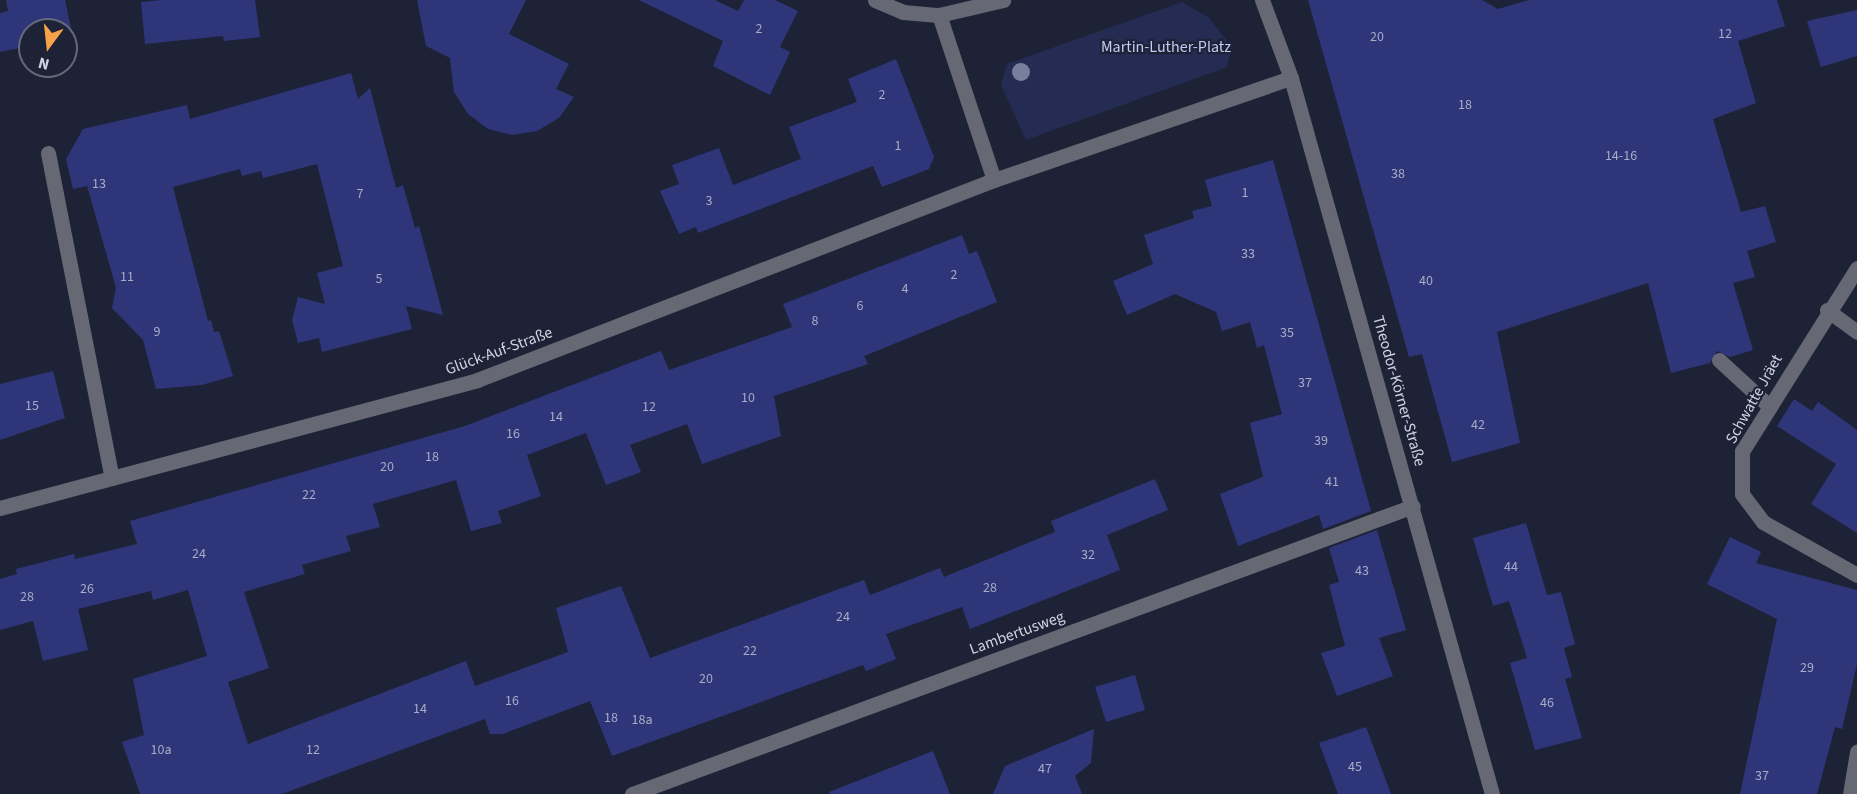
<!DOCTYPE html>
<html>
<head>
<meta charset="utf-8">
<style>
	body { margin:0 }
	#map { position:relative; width:1857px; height:794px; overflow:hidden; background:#1e2236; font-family:"Source Sans 3",sans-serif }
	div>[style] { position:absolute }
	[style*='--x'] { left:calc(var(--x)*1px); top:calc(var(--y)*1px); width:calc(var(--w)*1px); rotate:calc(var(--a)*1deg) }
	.green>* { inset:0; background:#252c53 }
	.building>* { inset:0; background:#2e3679 }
	.minor>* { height:15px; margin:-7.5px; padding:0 7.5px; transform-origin:7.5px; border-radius:7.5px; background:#666974 }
	.trees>* { width:18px; height:18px; margin:-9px; border-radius:50%; background:#787f9e }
	span { translate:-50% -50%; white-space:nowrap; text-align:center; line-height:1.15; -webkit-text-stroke:4.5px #1e2236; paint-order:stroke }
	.number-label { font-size:14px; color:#a7acc7 }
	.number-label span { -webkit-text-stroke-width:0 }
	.park-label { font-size:16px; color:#c2cbf4 }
	.street-label { font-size:16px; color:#cfd3e1 }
	.north { position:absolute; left:18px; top:18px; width:60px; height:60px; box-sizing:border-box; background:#1e2236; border:2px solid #65697a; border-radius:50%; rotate:195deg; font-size:16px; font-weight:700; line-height:24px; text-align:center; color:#cfd3e1 }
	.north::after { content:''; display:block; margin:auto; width:21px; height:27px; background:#f6a248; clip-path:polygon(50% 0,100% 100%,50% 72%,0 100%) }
</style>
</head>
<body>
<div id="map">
	<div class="green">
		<div style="clip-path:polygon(1182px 2px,1209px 18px,1232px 47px,1227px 67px,1026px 140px,1001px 85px,1007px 64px)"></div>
	</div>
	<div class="building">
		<div style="clip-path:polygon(6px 0,65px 0,73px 37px,66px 38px,66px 30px,30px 30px,30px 46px,0 52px,0 13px,8px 11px)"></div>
		<div style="clip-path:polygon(161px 0,255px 0,260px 37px,224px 41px,223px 36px,145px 44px,141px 2px)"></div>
		<div style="clip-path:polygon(417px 0,526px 0,509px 34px,569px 64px,556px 89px,574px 97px,559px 118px,537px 131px,512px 135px,488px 129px,468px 114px,454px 92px,450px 58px,426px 46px)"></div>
		<div style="clip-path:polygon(639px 0,715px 0,738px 11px,744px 0,775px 0,798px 11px,780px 47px,790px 52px,770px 95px,713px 66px,723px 41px)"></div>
		<div style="clip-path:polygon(1308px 0,1482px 0,1498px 9px,1529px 0,1777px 0,1785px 26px,1738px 41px,1756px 103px,1713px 119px,1741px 212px,1765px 206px,1776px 242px,1747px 251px,1755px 277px,1733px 283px,1753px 350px,1730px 357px,1717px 351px,1710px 363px,1671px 373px,1648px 283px,1497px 332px,1520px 443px,1452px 462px,1422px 354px,1409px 357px)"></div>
		<div style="clip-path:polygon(1857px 10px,1857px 56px,1821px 67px,1807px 21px)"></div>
		<div style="clip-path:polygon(896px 59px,934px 157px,929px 169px,882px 187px,873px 166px,698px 233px,696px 227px,679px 234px,660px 191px,679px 184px,672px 165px,719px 148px,733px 185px,801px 159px,789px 127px,857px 102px,848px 79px)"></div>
		<div style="clip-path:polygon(351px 73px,358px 99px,370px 88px,396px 188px,403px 185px,415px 228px,419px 226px,443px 315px,406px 306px,412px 329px,322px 352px,319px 338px,298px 343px,292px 320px,298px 297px,325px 304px,317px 273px,343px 266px,317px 164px,263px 178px,261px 171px,242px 176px,240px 169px,173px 187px,208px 321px,211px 320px,214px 332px,219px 331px,233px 376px,202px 385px,156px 389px,143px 340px,112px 308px,116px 288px,87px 186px,73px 189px,66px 159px,83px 129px,187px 105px,190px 119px)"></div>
		<div style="clip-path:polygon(1273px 160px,1371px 511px,1323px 529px,1319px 515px,1238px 546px,1220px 494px,1263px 477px,1250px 423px,1282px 414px,1264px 345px,1257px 348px,1250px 322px,1222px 331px,1216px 312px,1175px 294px,1127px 315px,1113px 281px,1153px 264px,1144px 235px,1194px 218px,1192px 211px,1212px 206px,1205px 180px)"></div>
		<div style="clip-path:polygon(962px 235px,969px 254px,977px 251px,997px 302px,864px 356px,868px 364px,774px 396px,781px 436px,702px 464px,687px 424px,630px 445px,641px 472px,606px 485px,586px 433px,527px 455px,541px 496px,498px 511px,502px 523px,471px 531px,456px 480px,373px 504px,380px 527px,346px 536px,351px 551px,302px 565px,305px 574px,244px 592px,269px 668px,228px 682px,248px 744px,466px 661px,475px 686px,568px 652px,556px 608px,621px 586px,650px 658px,864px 580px,870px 595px,940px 568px,944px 577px,1055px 532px,1051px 521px,1155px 479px,1168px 510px,1107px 535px,1120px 570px,970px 629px,962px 607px,886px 634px,896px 659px,866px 671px,863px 665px,612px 756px,590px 701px,503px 734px,490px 734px,485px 719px,282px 794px,140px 794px,122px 742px,144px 735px,133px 679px,207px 656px,188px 590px,153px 600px,151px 591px,78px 609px,88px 650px,43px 661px,33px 621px,0 630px,0 579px,17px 574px,16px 569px,74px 554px,75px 559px,137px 544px,130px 521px,465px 426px,661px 351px,669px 370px,792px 327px,783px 304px)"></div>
		<div style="clip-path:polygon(53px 371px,65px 418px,0 440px,0 384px)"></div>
		<div style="clip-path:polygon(1794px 399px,1812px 411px,1818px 402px,1857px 430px,1857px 533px,1811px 504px,1836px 464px,1777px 426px)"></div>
		<div style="clip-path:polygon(1526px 523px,1547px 595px,1561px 592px,1575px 644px,1564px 648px,1572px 677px,1565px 679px,1582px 738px,1535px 750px,1510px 663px,1527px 658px,1509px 601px,1493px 606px,1473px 538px)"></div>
		<div style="clip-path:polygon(1377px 530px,1406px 630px,1379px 638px,1393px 676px,1337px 696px,1321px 653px,1345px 646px,1329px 585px,1339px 582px,1329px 548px)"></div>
		<div style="clip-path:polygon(1730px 537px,1761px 552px,1756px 563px,1857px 590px,1857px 664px,1842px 729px,1835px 727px,1817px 794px,1740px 794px,1777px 619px,1707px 584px)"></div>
		<div style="clip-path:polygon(1135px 675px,1145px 710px,1106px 722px,1095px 687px)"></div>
		<div style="clip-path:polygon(1366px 727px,1391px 794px,1338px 794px,1319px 743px)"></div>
		<div style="clip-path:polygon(1094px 729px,1091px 763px,1075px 776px,1082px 794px,993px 794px,1005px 766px)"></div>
		<div style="clip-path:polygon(933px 751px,950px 794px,830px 794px,829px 792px)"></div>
	</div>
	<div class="minor">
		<div style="--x:875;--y:0;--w:30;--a:23"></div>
		<div style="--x:903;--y:12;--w:36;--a:5"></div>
		<div style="--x:1262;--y:0;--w:83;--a:69.6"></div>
		<div style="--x:1291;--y:78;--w:744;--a:74.32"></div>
		<div style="--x:48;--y:153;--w:331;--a:78.9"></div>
		<div style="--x:994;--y:180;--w:174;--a:-108.4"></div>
		<div style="--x:939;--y:15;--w:66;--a:-13.2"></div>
		<div style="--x:1857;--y:268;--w:216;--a:122.1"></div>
		<div style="--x:1742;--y:451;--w:43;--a:90"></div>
		<div style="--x:1742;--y:494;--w:35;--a:53"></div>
		<div style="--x:1763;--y:522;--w:108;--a:29.4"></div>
		<div style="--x:1827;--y:310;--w:37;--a:36"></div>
		<div style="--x:1719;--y:360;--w:68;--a:42.6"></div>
		<div style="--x:0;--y:508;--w:494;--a:-15"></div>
		<div style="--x:477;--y:380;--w:554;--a:-21.15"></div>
		<div style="--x:994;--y:180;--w:314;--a:-19"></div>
		<div style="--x:632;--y:794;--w:832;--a:-20.24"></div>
		<div style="--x:1850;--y:794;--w:43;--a:-80.5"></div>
	</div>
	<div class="trees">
		<div style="left:1021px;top:72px"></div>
	</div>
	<div class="number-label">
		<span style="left:759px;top:29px">2</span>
		<span style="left:1725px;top:34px">12</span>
		<span style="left:1377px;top:37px">20</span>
		<span style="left:882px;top:95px">2</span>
		<span style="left:1465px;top:105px">18</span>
		<span style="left:898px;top:146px">1</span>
		<span style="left:1621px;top:156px">14-16</span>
		<span style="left:1398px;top:174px">38</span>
		<span style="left:99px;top:184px">13</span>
		<span style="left:1245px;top:193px">1</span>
		<span style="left:360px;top:194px">7</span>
		<span style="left:709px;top:201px">3</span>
		<span style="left:1248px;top:254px">33</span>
		<span style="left:954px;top:275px">2</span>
		<span style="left:127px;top:277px">11</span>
		<span style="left:379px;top:279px">5</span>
		<span style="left:1426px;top:281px">40</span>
		<span style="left:905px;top:289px">4</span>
		<span style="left:860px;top:306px">6</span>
		<span style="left:815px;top:321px">8</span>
		<span style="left:157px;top:332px">9</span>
		<span style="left:1287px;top:333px">35</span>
		<span style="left:1305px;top:383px">37</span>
		<span style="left:748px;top:398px">10</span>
		<span style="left:32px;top:406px">15</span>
		<span style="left:649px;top:407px">12</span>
		<span style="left:556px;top:417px">14</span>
		<span style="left:1478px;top:425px">42</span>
		<span style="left:513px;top:434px">16</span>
		<span style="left:1321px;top:441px">39</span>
		<span style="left:432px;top:457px">18</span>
		<span style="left:387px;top:467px">20</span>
		<span style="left:1332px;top:482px">41</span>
		<span style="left:309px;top:495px">22</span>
		<span style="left:199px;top:554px">24</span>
		<span style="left:1088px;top:555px">32</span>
		<span style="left:1511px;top:567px">44</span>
		<span style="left:1362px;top:571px">43</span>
		<span style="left:990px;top:588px">28</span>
		<span style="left:87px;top:589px">26</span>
		<span style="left:27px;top:597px">28</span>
		<span style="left:843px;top:617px">24</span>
		<span style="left:750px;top:651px">22</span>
		<span style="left:1807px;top:668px">29</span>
		<span style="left:706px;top:679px">20</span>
		<span style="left:512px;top:701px">16</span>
		<span style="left:1547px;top:703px">46</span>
		<span style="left:420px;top:709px">14</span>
		<span style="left:611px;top:718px">18</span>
		<span style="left:642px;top:720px">18a</span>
		<span style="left:161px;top:750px">10a</span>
		<span style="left:313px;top:750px">12</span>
		<span style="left:1355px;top:767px">45</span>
		<span style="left:1045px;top:769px">47</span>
		<span style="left:1762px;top:776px">37</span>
	</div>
	<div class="park-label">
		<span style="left:1166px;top:47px">Martin-Luther-Platz</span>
	</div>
	<div class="street-label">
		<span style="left:499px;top:351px;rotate:-20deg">Glück-Auf-Straße</span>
		<span style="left:1399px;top:391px;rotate:74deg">Theodor-Körner-Straße</span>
		<span style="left:1754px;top:399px;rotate:-61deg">Schwatte Jräet</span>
		<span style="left:1017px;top:633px;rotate:-20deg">Lambertusweg</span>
	</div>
	<div class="north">N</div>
</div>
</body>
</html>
